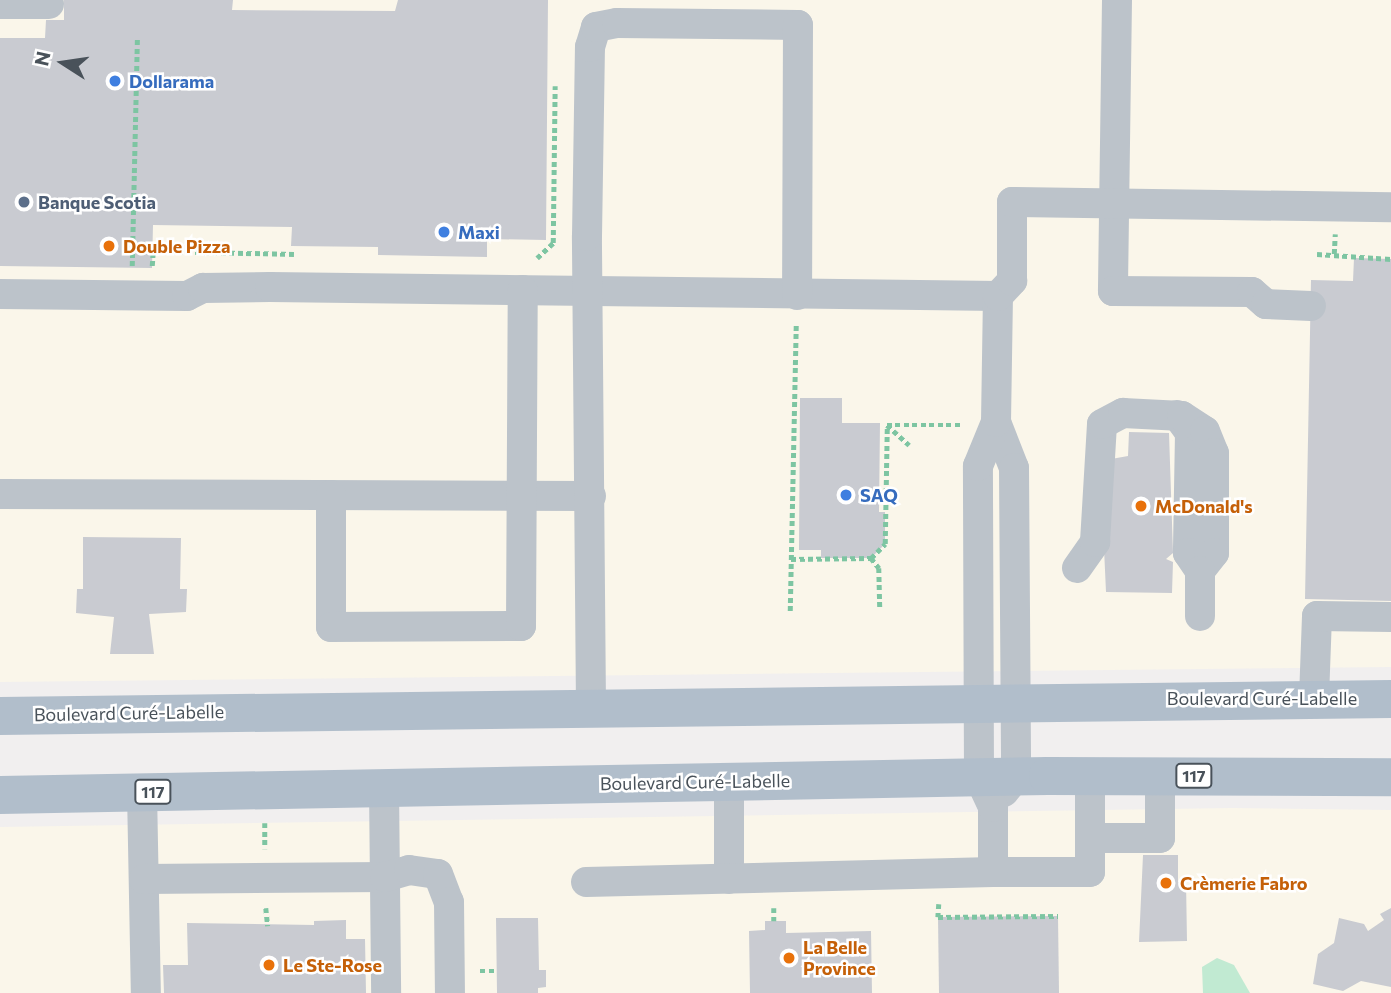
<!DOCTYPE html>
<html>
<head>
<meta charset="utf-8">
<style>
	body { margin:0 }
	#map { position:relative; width:1391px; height:993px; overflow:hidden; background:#f1efef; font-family:Commissioner,sans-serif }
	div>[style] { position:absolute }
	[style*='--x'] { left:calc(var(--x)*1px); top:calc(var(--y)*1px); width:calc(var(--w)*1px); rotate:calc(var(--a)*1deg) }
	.commercial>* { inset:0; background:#faf6ea }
	.green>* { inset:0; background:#c1ead2 }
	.building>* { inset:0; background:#c9cbd1 }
	.path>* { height:4.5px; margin-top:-2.25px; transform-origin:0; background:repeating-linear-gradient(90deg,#7dc5a2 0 5px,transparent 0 8.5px) }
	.minor>* { height:30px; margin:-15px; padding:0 15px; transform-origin:15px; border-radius:15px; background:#bcc3ca }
	.major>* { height:38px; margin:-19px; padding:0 19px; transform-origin:19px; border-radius:19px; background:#b1becb }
	.dots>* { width:19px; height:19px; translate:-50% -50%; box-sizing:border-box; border:4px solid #fff; border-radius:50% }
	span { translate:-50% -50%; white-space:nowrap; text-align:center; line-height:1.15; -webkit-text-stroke:5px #fff; paint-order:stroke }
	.shield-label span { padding:2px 5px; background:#fff; border:2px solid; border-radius:5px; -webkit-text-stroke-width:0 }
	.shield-label { font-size:16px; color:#49525a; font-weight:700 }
	.shop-label { font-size:18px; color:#366cbe; font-weight:700 }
	.left { translate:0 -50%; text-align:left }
	.service-label { font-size:18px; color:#4e5e75; font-weight:700 }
	.food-label { font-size:18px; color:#c56008; font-weight:700 }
	.street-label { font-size:18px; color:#49525a }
	.north { position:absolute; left:28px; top:28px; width:70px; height:70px; -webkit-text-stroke:5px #fff; paint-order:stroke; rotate:282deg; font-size:19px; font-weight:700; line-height:28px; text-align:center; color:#49525a }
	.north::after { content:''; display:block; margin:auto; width:24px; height:32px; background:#49525a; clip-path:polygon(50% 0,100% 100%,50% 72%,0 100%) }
</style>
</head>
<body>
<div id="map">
	<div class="commercial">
		<div style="clip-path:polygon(0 0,1391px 0,1391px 667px,0 682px)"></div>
		<div style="clip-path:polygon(1232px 808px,1391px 810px,1391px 993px,0 993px,0 827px)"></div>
	</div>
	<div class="green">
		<div style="clip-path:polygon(1217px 958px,1234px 965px,1250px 993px,1203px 993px,1202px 967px)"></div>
	</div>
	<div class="building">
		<div style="clip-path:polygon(64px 0,233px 0,232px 10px,395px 11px,398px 0,548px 0,546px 240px,487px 239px,487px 257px,378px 255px,378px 247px,291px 246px,292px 227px,153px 225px,152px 268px,0 266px,0 38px,45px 38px,46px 20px,64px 20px)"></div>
		<div style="clip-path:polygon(1354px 258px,1391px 259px,1391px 601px,1305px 599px,1311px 280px,1353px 281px)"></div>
		<div style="clip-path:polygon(800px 398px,842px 398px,842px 423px,880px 423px,879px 512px,885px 512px,885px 544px,871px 558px,821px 558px,821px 550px,799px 550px)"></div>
		<div style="clip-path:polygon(1129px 432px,1169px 433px,1173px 553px,1166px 559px,1173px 562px,1172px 593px,1106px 592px,1100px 461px,1128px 456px)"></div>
		<div style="clip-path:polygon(83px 537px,181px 538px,180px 589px,187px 589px,186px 612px,149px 614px,154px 654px,110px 654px,114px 617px,76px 613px,77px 589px,83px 589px)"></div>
		<div style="clip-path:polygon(1143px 855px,1178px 855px,1178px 882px,1186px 881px,1187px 941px,1139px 942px)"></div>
		<div style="clip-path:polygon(1391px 908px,1391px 987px,1361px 981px,1343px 991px,1313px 984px,1318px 954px,1334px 943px,1339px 918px,1364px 924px,1368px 931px,1384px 920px,1380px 914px)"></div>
		<div style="clip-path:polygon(1058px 916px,1059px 993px,939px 993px,938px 917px)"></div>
		<div style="clip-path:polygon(496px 918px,538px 918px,539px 970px,546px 970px,546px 987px,538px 988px,538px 993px,497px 993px)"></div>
		<div style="clip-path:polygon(346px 920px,346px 939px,365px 939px,366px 993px,164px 993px,163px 965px,188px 965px,187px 923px,314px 925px,314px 921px)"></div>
		<div style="clip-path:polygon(765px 921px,786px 921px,786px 933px,871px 931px,872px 993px,750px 993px,749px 931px,765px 930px)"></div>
	</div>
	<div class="path">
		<div style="--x:1317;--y:254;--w:74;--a:3.9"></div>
		<div style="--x:1334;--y:254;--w:20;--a:-87"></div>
		<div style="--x:537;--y:258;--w:22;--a:-43"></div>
		<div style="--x:553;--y:243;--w:157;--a:-89.3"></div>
		<div style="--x:132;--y:266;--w:228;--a:-88.7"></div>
		<div style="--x:152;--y:266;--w:15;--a:-86"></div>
		<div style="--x:153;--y:251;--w:141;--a:1.2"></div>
		<div style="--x:887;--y:425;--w:30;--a:42"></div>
		<div style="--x:871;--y:558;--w:13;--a:51"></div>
		<div style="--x:879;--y:568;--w:42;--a:88.6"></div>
		<div style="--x:791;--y:559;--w:80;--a:-0.7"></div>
		<div style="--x:871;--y:558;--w:20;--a:-45"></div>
		<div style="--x:885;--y:544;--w:119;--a:-89"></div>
		<div style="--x:887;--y:425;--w:74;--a:0"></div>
		<div style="--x:790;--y:611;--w:286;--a:-88.8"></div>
		<div style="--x:265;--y:823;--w:26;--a:90"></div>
		<div style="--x:939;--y:904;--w:13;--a:94"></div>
		<div style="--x:938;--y:917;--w:120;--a:-0.5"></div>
		<div style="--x:266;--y:908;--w:18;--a:84"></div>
		<div style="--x:774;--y:908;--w:13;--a:90"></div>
		<div style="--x:480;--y:971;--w:17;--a:0"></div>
	</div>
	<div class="minor">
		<div style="--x:1117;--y:0;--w:291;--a:90.8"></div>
		<div style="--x:1113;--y:291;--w:139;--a:0.4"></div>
		<div style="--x:1252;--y:292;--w:18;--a:41"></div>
		<div style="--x:1266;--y:304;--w:45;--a:2.5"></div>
		<div style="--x:0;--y:4;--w:49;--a:0"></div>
		<div style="--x:0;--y:294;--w:187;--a:0.6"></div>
		<div style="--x:187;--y:296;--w:18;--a:-27"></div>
		<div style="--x:203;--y:288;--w:67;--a:-0.9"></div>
		<div style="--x:270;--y:287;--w:728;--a:0.71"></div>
		<div style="--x:1177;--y:415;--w:22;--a:54"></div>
		<div style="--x:1190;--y:433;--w:120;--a:91"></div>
		<div style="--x:1188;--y:553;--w:22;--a:56"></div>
		<div style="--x:996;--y:422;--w:49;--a:68.6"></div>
		<div style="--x:1014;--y:468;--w:309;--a:89.6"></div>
		<div style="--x:1016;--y:777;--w:19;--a:129"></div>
		<div style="--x:0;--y:494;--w:591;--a:0.19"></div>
		<div style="--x:331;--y:495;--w:132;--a:90"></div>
		<div style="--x:331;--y:627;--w:190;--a:-0.3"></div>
		<div style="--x:521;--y:626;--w:336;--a:-89.7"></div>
		<div style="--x:1077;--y:568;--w:32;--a:-55"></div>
		<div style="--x:1095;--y:542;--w:118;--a:-86.6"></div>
		<div style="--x:1102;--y:424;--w:24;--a:-28"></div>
		<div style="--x:1123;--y:413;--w:59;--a:2.9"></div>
		<div style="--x:1182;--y:416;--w:27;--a:33"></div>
		<div style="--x:1205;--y:431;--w:24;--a:68"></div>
		<div style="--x:1214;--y:453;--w:100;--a:90"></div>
		<div style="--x:1214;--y:553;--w:23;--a:128"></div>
		<div style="--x:1200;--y:571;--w:45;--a:90"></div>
		<div style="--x:1314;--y:698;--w:82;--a:-87.9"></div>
		<div style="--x:1317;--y:616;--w:74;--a:0.8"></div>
		<div style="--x:591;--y:706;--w:470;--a:-90.5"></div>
		<div style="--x:587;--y:236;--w:189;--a:-89.1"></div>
		<div style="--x:590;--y:47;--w:21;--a:-73"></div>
		<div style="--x:596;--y:27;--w:21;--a:-11"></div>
		<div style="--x:617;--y:23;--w:181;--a:0.6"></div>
		<div style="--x:798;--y:25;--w:270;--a:90.2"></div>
		<div style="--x:384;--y:788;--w:205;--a:89.4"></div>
		<div style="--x:142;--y:792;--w:201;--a:88.9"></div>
		<div style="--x:1090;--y:838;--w:70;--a:0"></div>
		<div style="--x:1160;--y:838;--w:62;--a:-90"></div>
		<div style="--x:993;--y:872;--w:97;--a:0"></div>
		<div style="--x:1090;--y:872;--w:96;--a:-90"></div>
		<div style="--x:144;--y:879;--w:241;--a:-0.5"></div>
		<div style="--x:385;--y:877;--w:25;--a:-16"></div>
		<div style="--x:409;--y:870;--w:29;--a:8"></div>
		<div style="--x:438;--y:874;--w:30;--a:69"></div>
		<div style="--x:449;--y:902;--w:91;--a:89.4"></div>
		<div style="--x:729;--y:879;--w:97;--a:-90"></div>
		<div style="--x:586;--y:882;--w:407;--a:-1.4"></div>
		<div style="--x:993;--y:872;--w:65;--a:-90"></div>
		<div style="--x:993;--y:807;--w:33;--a:-115"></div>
		<div style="--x:979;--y:777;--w:311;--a:-90.2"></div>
		<div style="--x:978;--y:466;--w:48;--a:-67.8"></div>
		<div style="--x:996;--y:422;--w:126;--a:-89.1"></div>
		<div style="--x:998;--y:296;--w:21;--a:-47"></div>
		<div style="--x:1012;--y:281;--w:79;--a:-90"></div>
		<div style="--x:1012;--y:202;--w:379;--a:0.8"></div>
	</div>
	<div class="major">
		<div style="--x:0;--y:716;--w:1391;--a:-0.7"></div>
		<div style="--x:0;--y:795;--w:1048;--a:-1.04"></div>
		<div style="--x:1048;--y:776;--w:343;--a:0.2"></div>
	</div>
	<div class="dots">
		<div style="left:115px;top:81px;background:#3f7fe0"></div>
		<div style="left:24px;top:202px;background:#5c6f8a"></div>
		<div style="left:444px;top:232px;background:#3f7fe0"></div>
		<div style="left:109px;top:246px;background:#e8710a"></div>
		<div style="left:846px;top:495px;background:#3f7fe0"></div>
		<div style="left:1141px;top:506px;background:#e8710a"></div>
		<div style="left:1166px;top:883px;background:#e8710a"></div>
		<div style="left:789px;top:958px;background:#e8710a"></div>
		<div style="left:269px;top:965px;background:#e8710a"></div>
	</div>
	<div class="shield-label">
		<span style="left:1194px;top:776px">117</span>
		<span style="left:153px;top:792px">117</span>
	</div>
	<div class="shop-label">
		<span class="left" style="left:129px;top:81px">Dollarama</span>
		<span class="left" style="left:458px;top:232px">Maxi</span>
		<span class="left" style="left:860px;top:495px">SAQ</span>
	</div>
	<div class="service-label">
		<span class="left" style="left:38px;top:202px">Banque Scotia</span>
	</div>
	<div class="food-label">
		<span class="left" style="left:123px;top:246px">Double Pizza</span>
		<span class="left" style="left:1155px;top:506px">McDonald's</span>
		<span class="left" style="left:1180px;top:883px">Crèmerie Fabro</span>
		<span class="left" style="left:803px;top:958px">La Belle<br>Province</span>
		<span class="left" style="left:283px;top:965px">Le Ste-Rose</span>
	</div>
	<div class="street-label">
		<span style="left:1262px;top:698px">Boulevard Curé-Labelle</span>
		<span style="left:129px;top:713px;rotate:-1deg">Boulevard Curé-Labelle</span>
		<span style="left:695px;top:782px;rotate:-1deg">Boulevard Curé-Labelle</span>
	</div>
	<div class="north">N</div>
</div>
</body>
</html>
